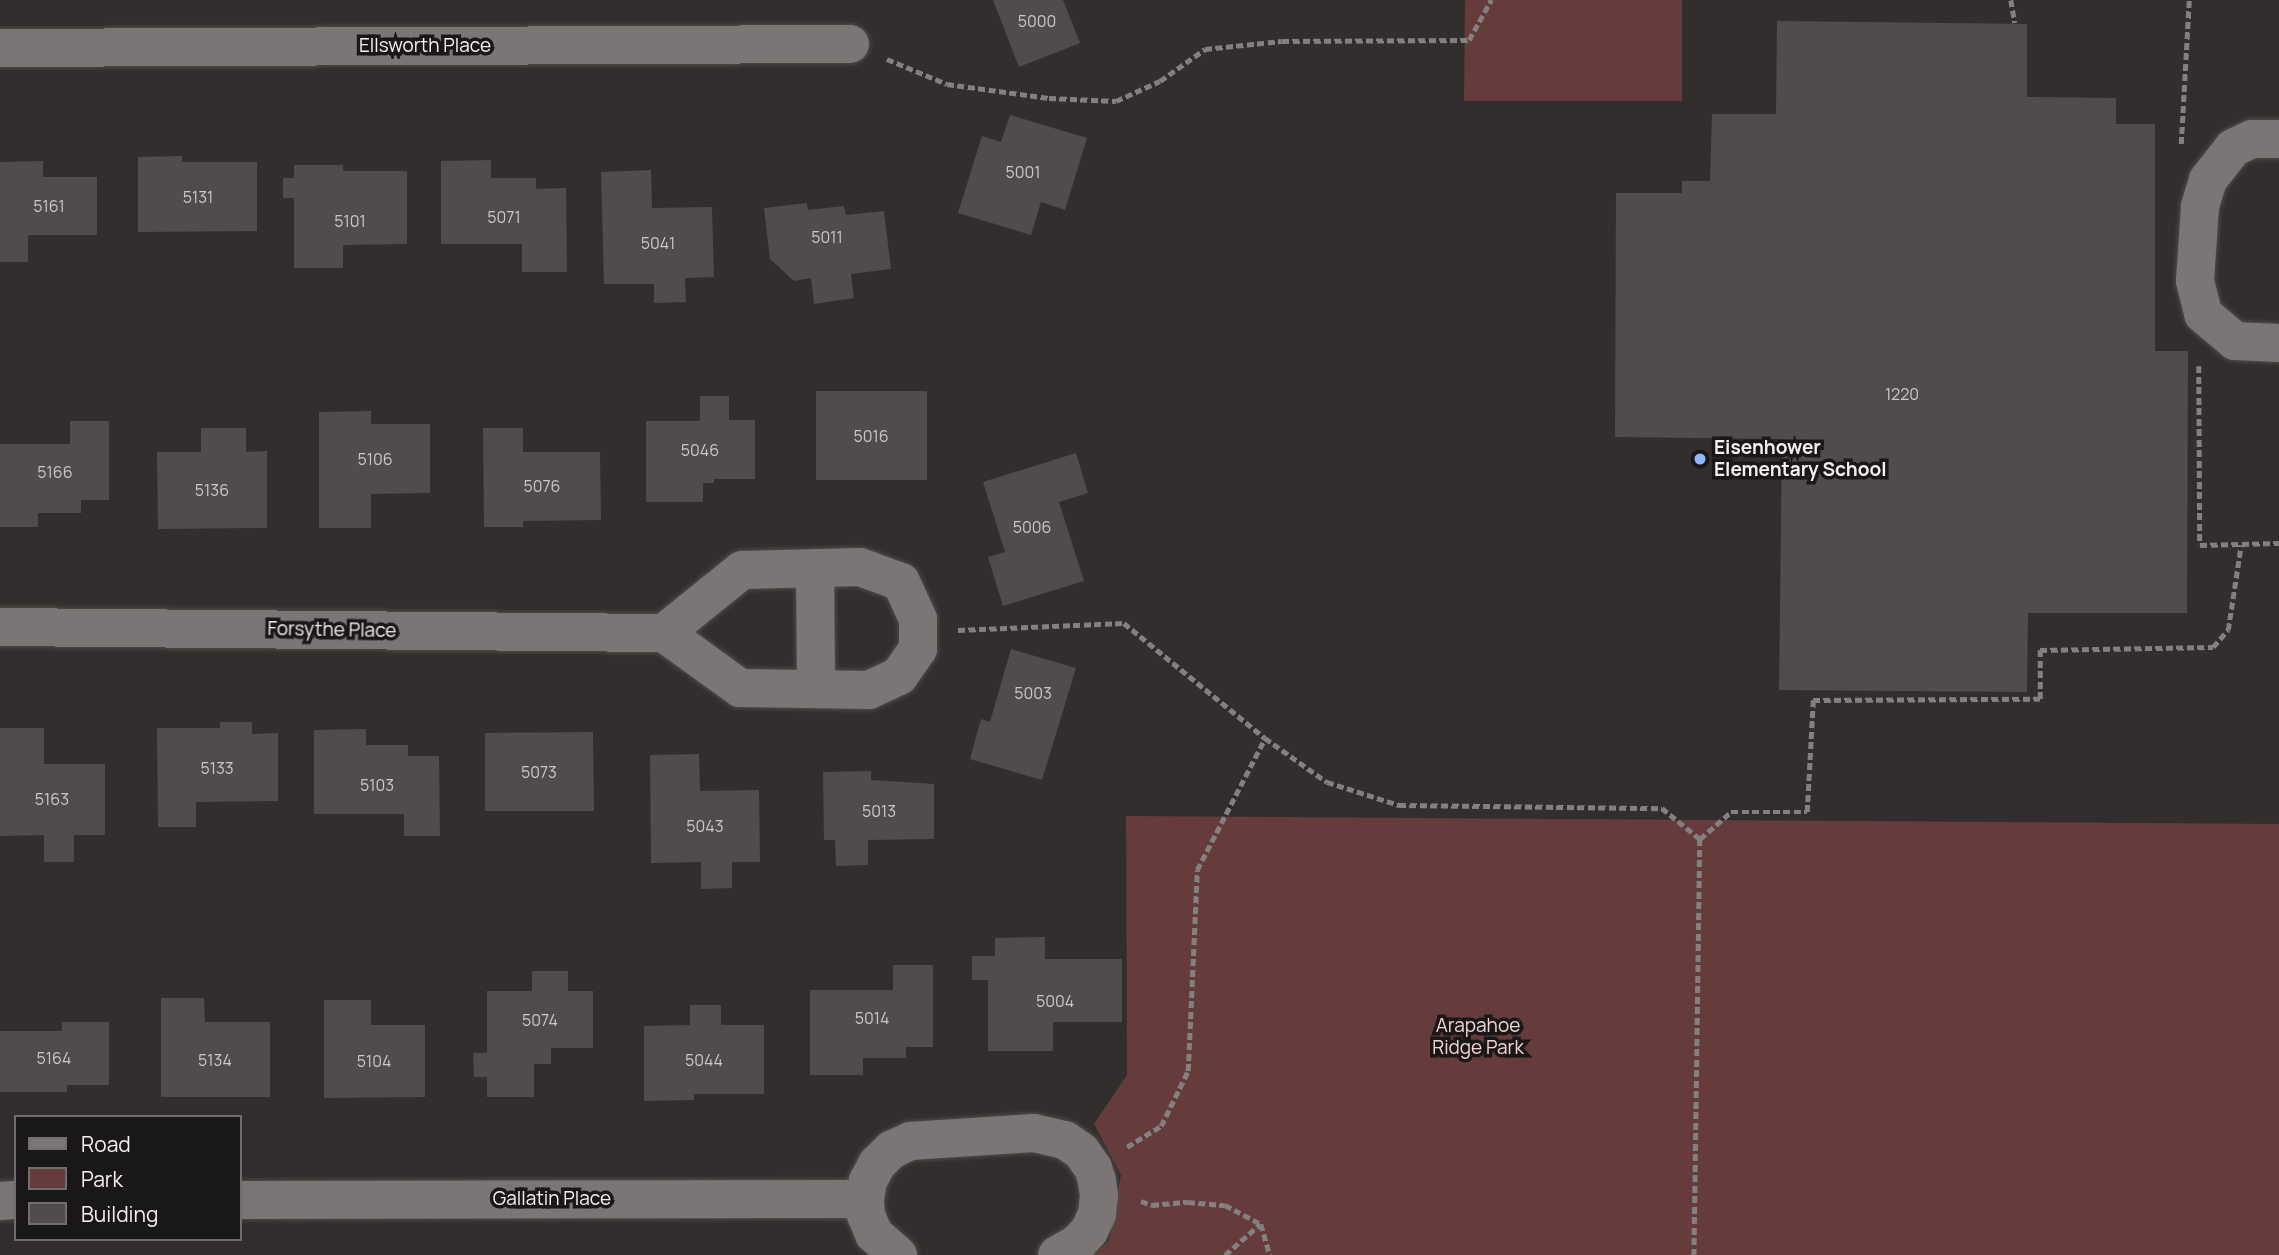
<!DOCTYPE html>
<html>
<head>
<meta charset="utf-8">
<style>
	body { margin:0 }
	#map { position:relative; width:2279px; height:1255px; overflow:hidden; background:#332e2e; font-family:Manrope,sans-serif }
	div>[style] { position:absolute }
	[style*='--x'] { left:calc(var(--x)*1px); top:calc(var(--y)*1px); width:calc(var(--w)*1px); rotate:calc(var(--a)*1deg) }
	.green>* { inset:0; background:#653c3b }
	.building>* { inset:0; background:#514b4b }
	.path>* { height:4.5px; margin-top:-2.25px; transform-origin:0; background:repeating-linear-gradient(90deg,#848080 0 7px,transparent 0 10.5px) }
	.roads { filter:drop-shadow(0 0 2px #4f4b4a) drop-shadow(0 0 2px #4f4b4a) }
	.minor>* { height:38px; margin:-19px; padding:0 19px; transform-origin:19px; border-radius:19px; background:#7b7575 }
	.dots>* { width:19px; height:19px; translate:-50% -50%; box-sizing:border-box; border:4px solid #191717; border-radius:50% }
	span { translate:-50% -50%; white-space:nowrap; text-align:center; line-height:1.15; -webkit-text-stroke:7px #191717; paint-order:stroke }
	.number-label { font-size:16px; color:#cbc7c7 }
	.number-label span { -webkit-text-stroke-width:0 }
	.street-label { font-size:19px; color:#f4f0f0 }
	.poi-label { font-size:19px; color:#f4f0f0; font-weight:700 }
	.left { translate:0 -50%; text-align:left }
	.park-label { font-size:19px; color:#f4d4d2 }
	.legend { position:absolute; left:14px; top:1115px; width:228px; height:126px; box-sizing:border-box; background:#191717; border:2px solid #716e6e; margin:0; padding:9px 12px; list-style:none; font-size:21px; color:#f4f0f0 }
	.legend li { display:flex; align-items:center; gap:14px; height:35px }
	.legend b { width:35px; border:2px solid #716e6e }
</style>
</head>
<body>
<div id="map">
	<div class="green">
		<div style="clip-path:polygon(1465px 0,1682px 0,1682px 101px,1464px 101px)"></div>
		<div style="clip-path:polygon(1126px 816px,2279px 824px,2279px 1255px,1092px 1255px,1109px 1241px,1121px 1175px,1094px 1124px,1127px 1075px)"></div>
	</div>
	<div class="building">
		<div style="clip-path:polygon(993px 0,1063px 0,1080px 43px,1019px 67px)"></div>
		<div style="clip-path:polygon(1777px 21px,2027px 24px,2027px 97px,2116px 98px,2116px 124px,2155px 124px,2155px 351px,2188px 351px,2187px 613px,2028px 613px,2027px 692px,1779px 690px,1782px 439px,1615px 437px,1616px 193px,1682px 193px,1682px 181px,1710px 181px,1712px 114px,1776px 114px)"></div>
		<div style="clip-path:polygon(1010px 115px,1087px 138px,1065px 210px,1041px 202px,1031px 235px,958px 213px,982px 136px,1001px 142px)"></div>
		<div style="clip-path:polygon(182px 156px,182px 162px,257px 162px,257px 231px,138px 232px,138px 157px)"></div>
		<div style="clip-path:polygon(491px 160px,491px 178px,536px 178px,536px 189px,566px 188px,567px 272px,522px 272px,522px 244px,441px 244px,441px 161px)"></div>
		<div style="clip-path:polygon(43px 161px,43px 177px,97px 177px,97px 235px,28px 235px,28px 262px,0 262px,0 162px)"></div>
		<div style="clip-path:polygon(294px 165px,343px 165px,343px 171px,407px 171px,407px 244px,343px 245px,343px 268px,294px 268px,294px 198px,283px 198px,283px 178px,294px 178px)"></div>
		<div style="clip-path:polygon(651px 170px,652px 208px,712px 207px,714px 277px,685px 278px,686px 302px,654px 303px,654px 284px,604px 284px,601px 172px)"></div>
		<div style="clip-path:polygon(807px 203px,808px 210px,844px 206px,846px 215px,884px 211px,891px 269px,851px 274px,854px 298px,814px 304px,811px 278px,794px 281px,770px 259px,764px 208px)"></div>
		<div style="clip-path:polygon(816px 391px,927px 391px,927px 480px,816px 480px)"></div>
		<div style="clip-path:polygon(700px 396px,729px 396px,729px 420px,755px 420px,755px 479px,714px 479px,714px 483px,703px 483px,703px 502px,646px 502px,646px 421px,700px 421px)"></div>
		<div style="clip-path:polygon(371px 411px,371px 424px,430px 424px,430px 493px,371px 494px,371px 528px,319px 528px,319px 412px)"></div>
		<div style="clip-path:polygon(70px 421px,109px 421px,109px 500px,81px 500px,81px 513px,38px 513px,38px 527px,0 527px,0 444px,70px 444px)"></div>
		<div style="clip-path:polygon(201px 428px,246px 428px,246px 452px,267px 451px,267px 528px,158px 529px,157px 452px,201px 452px)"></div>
		<div style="clip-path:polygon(483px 428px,523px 428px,523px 452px,600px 452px,601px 520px,523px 521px,523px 527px,484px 527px)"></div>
		<div style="clip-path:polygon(1076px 453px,1088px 493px,1059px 502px,1084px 581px,1003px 606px,988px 557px,1005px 552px,983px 482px)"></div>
		<div style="clip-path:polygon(1011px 649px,1076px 668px,1042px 780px,970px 759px,981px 719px,990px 722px)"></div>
		<div style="clip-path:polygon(220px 722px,252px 722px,252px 734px,278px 733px,278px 801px,196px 802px,196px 827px,158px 827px,157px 728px,220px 728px)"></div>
		<div style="clip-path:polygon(0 728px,44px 728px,44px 764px,105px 764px,105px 835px,74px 835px,74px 862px,44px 862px,44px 835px,0 836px)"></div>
		<div style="clip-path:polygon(366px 729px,366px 745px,408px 745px,408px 756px,439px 756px,440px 836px,404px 836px,404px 814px,314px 814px,314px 730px)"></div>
		<div style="clip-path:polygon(593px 732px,594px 811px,485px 811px,485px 733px)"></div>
		<div style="clip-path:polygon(699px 754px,700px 791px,759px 790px,760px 862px,732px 862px,732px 888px,701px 889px,701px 862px,651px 863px,650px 755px)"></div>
		<div style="clip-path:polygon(871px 771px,871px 780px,934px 784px,934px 839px,868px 840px,868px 865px,836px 866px,835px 840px,824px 840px,823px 772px)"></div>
		<div style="clip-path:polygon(1045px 937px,1045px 959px,1122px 959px,1122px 1022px,1053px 1022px,1053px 1051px,988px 1051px,988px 980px,972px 980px,972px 956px,995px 956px,995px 938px)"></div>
		<div style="clip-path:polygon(893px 965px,933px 965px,933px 1047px,906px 1047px,906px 1058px,863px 1058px,863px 1075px,810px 1075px,810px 990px,893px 990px)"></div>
		<div style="clip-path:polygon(532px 971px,568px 971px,568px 991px,593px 991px,593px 1048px,551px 1048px,551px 1064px,534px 1064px,534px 1097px,487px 1097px,487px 1077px,474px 1077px,473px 1053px,487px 1053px,487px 991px,532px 991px)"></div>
		<div style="clip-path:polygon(161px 998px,204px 998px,205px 1022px,270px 1022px,270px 1097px,161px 1097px)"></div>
		<div style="clip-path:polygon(324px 1000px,371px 1000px,371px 1025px,425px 1025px,425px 1097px,324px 1098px)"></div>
		<div style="clip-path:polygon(690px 1005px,721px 1005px,721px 1025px,764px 1025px,764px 1094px,694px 1094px,694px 1100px,644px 1101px,644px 1026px,690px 1025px)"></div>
		<div style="clip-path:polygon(62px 1022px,109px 1022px,109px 1085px,67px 1085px,67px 1092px,0 1092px,0 1031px,62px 1031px)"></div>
	</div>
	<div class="path">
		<div style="--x:2011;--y:0;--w:23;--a:80"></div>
		<div style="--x:887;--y:59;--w:65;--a:22.6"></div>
		<div style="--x:947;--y:84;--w:103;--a:7.8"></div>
		<div style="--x:1049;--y:98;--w:67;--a:2.6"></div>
		<div style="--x:1116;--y:101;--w:48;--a:-24.4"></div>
		<div style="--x:1160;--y:81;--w:55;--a:-35.4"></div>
		<div style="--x:1205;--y:49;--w:77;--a:-5.9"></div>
		<div style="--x:1282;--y:41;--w:187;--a:-0.3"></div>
		<div style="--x:1469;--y:40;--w:46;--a:-61.2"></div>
		<div style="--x:2181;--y:144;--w:144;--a:-86.8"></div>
		<div style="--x:2199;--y:366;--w:179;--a:89.7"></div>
		<div style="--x:2200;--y:545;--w:79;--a:-1.5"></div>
		<div style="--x:958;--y:630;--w:166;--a:-2.4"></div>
		<div style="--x:1124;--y:623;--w:182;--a:39.2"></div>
		<div style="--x:1265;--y:738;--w:76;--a:35.4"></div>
		<div style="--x:1327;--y:782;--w:76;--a:17.7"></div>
		<div style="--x:1399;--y:805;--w:263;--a:0.7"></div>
		<div style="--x:1662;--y:808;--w:49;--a:39.2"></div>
		<div style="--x:1700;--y:839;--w:416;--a:90.8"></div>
		<div style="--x:1700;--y:839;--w:41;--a:-41.1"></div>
		<div style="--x:1731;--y:812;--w:76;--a:0"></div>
		<div style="--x:1807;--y:812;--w:112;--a:-86.9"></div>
		<div style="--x:1813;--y:700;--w:227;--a:-0.3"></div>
		<div style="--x:2040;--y:699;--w:49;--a:-90"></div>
		<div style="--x:2040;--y:650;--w:173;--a:-1"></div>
		<div style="--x:2213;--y:647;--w:23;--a:-49"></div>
		<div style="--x:2228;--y:630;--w:86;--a:-81.3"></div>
		<div style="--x:1127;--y:1147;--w:40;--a:-32"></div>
		<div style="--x:1161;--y:1126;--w:61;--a:-63.9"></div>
		<div style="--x:1188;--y:1071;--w:201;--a:-87.4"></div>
		<div style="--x:1197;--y:870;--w:148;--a:-62.7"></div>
		<div style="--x:1141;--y:1201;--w:12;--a:20"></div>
		<div style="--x:1152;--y:1205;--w:36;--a:-5"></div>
		<div style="--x:1188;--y:1202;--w:37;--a:5"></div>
		<div style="--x:1225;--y:1205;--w:41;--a:27.8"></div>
		<div style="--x:1261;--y:1224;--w:32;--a:74"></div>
		<div style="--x:1225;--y:1255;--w:47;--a:-41.5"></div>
	</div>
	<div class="roads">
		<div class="minor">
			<div style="--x:0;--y:48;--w:850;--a:-0.27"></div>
			<div style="--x:2279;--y:139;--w:27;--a:180"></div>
			<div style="--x:2252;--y:139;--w:21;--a:155"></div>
			<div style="--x:2233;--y:148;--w:41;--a:128"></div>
			<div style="--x:2208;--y:180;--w:28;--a:107"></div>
			<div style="--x:2200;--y:207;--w:74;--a:93.9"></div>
			<div style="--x:2195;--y:281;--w:34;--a:76"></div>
			<div style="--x:2203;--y:314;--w:42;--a:40.2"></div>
			<div style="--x:2235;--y:341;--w:44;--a:2.6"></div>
			<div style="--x:815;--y:568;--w:121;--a:89.5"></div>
			<div style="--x:0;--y:627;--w:664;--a:0.52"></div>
			<div style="--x:664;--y:633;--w:94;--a:35.9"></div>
			<div style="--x:740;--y:688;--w:129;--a:0.9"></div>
			<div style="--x:869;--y:690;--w:33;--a:-25"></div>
			<div style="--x:899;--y:676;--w:33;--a:-55"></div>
			<div style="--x:918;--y:649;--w:30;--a:-90"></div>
			<div style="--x:918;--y:619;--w:41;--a:-114.7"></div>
			<div style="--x:901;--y:582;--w:44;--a:-159.9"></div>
			<div style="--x:860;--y:567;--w:118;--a:178.5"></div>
			<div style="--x:742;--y:570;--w:100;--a:141.1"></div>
			<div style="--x:240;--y:1200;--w:625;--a:-0.09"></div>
			<div style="--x:0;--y:1201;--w:16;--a:-4"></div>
			<div style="--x:898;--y:1255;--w:32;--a:-139"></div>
			<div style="--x:874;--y:1234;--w:21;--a:-113"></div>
			<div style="--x:866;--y:1215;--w:16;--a:-94"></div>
			<div style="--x:865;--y:1199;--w:18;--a:-81"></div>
			<div style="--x:868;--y:1181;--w:19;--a:-62"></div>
			<div style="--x:877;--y:1164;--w:20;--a:-45"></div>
			<div style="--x:891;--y:1150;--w:21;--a:-25"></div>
			<div style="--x:910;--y:1141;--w:124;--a:-3.7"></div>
			<div style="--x:1034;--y:1133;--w:32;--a:13"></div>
			<div style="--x:1065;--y:1140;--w:19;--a:35"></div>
			<div style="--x:1081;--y:1151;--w:21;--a:55"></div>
			<div style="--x:1093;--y:1168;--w:14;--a:73"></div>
			<div style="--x:1097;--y:1181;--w:14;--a:82"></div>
			<div style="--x:1099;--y:1195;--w:19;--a:96"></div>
			<div style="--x:1097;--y:1214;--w:19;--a:115"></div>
			<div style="--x:1089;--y:1231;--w:16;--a:133"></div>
			<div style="--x:1078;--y:1243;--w:24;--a:150"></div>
		</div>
	</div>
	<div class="dots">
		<div style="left:1700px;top:459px;background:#90b8fd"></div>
	</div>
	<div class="number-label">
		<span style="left:1037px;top:21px">5000</span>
		<span style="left:1023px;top:172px">5001</span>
		<span style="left:198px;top:197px">5131</span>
		<span style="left:49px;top:206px">5161</span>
		<span style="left:504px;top:217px">5071</span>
		<span style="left:350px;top:221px">5101</span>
		<span style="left:827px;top:237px">5011</span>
		<span style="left:658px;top:243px">5041</span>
		<span style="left:1902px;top:394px">1220</span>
		<span style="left:871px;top:436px">5016</span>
		<span style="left:700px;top:450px">5046</span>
		<span style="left:375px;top:459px">5106</span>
		<span style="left:55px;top:472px">5166</span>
		<span style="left:542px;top:486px">5076</span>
		<span style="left:212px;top:490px">5136</span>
		<span style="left:1032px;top:527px">5006</span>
		<span style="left:1033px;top:693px">5003</span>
		<span style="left:217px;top:768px">5133</span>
		<span style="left:539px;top:772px">5073</span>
		<span style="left:377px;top:785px">5103</span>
		<span style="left:52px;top:799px">5163</span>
		<span style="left:879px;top:811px">5013</span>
		<span style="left:705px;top:826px">5043</span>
		<span style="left:1055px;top:1001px">5004</span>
		<span style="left:872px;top:1018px">5014</span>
		<span style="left:540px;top:1020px">5074</span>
		<span style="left:54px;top:1058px">5164</span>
		<span style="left:215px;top:1060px">5134</span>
		<span style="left:704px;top:1060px">5044</span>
		<span style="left:374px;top:1061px">5104</span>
	</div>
	<div class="street-label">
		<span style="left:425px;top:46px">Ellsworth Place</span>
		<span style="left:332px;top:630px;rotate:1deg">Forsythe Place</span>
		<span style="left:552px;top:1199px">Gallatin Place</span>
	</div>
	<div class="poi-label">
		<span class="left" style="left:1714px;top:459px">Eisenhower<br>Elementary School</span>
	</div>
	<div class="park-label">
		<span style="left:1478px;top:1037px">Arapahoe<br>Ridge Park</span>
	</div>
	<ul class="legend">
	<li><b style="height:9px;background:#7b7575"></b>Road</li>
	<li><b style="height:19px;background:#653c3b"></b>Park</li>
	<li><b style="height:19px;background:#514b4b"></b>Building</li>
	</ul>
</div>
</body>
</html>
